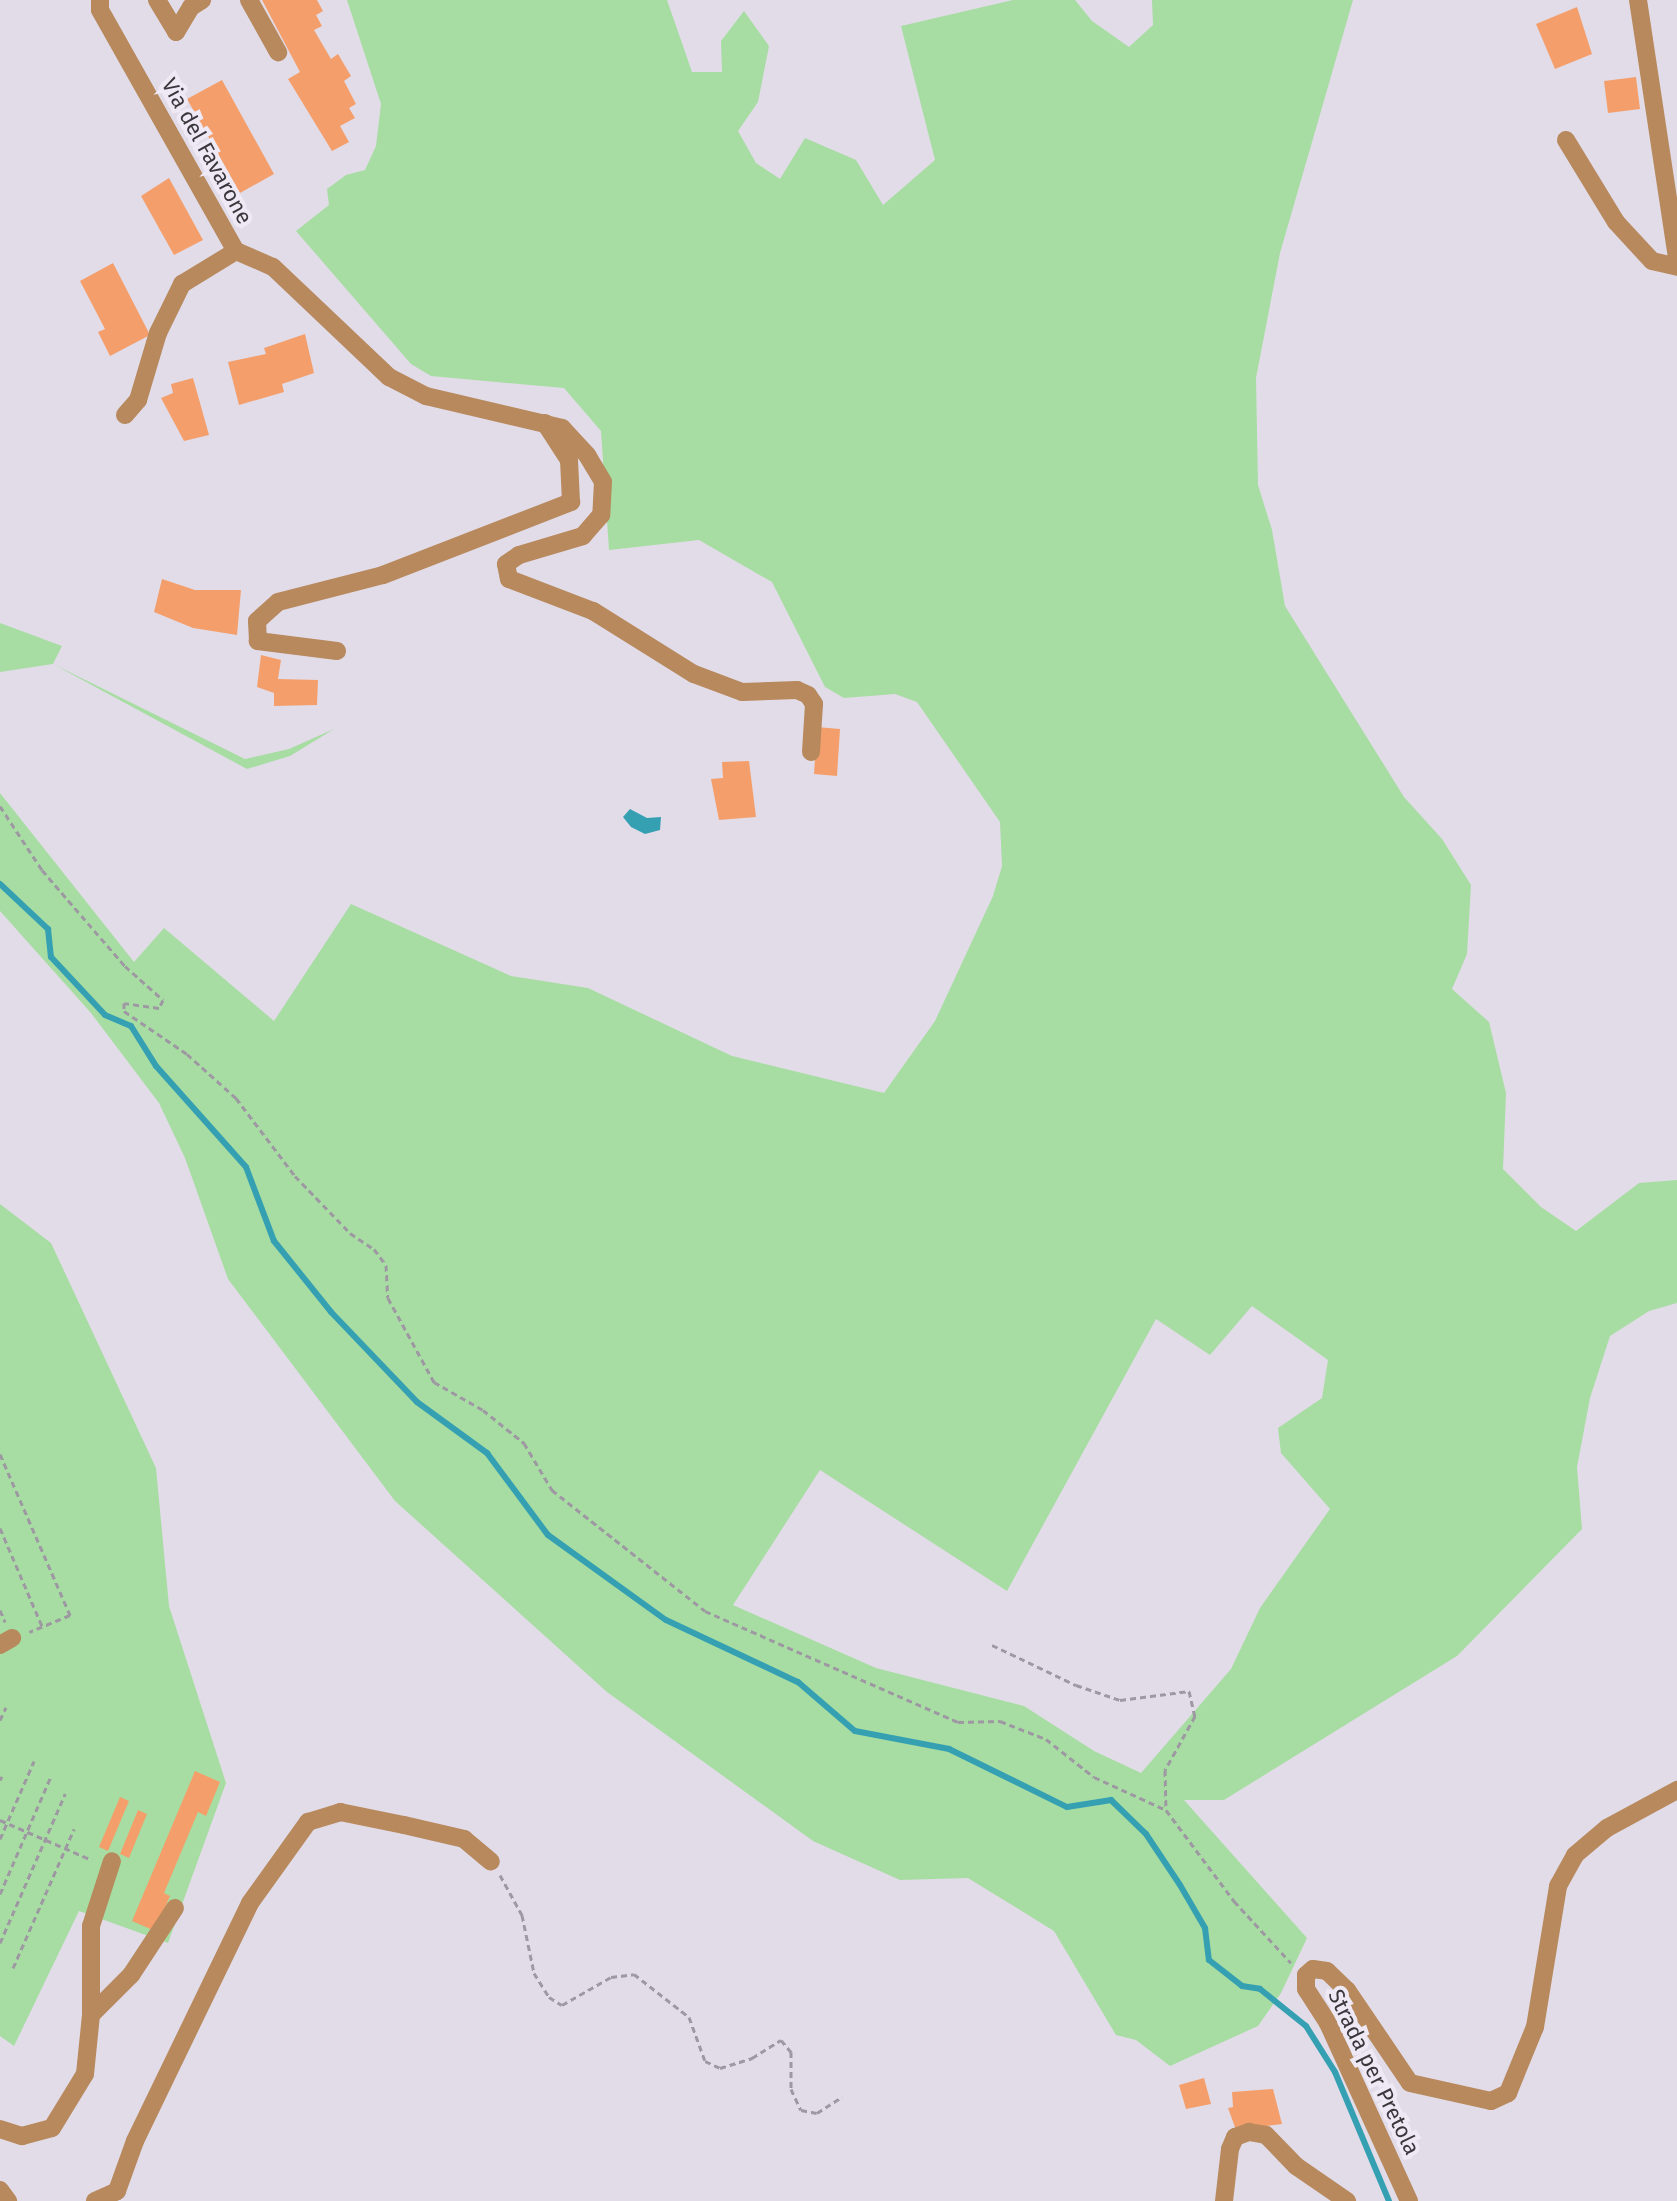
<!DOCTYPE html>
<html>
<head>
<meta charset="utf-8">
<style>
	body { margin:0 }
	#map { position:relative; width:1677px; height:2201px; overflow:hidden; background:#e2dce8; font-family:"Fira Sans",sans-serif }
	div>[style] { position:absolute }
	[style*='--x'] { left:calc(var(--x)*1px); top:calc(var(--y)*1px); width:calc(var(--w)*1px); rotate:calc(var(--a)*1deg) }
	.green>* { inset:0; background:#a7dda2 }
	.water>* { inset:0; background:#36a0b3 }
	.stream>* { height:6px; margin:-3px; padding:0 3px; transform-origin:3px; border-radius:3px; background:#36a0b3 }
	.building>* { inset:0; background:#f49f6b }
	.path>* { height:3px; margin-top:-1.5px; transform-origin:0; background:repeating-linear-gradient(90deg,#9d98a2 0 6px,transparent 0 10px) }
	.minor>* { height:18px; margin:-9px; padding:0 9px; transform-origin:9px; border-radius:9px; background:#b7895d }
	span { translate:-50% -50%; white-space:nowrap; text-align:center; line-height:1.15; -webkit-text-stroke:8px #efe9f5; paint-order:stroke }
	.street-label { font-size:22px; color:#39373c }
</style>
</head>
<body>
<div id="map">
	<div class="green">
		<div style="clip-path:polygon(evenodd,347px 0,667px 0,692px 72px,722px 72px,721px 41px,744px 11px,769px 46px,758px 102px,738px 131px,756px 163px,780px 179px,805px 138px,856px 160px,883px 205px,935px 160px,901px 26px,1013px 0,1075px 0,1092px 21px,1129px 47px,1153px 25px,1152px 0,1353px 0,1280px 253px,1256px 378px,1258px 485px,1272px 530px,1285px 606px,1404px 797px,1442px 839px,1471px 885px,1467px 954px,1452px 989px,1489px 1022px,1506px 1093px,1503px 1169px,1541px 1207px,1576px 1231px,1639px 1183px,1677px 1180px,1677px 1303px,1649px 1311px,1610px 1336px,1590px 1398px,1577px 1467px,1582px 1529px,1457px 1656px,1224px 1800px,1184px 1800px,1307px 1938px,1281px 1993px,1258px 2026px,1170px 2066px,1136px 2040px,1116px 2035px,1054px 1931px,968px 1878px,900px 1880px,813px 1841px,607px 1692px,395px 1501px,228px 1279px,185px 1158px,159px 1103px,91px 1013px,0 911px,0 793px,134px 962px,164px 928px,274px 1021px,351px 904px,511px 976px,588px 988px,732px 1056px,884px 1093px,935px 1021px,993px 896px,1002px 866px,1000px 822px,917px 702px,895px 694px,844px 698px,825px 687px,772px 582px,699px 540px,609px 550px,601px 431px,564px 388px,431px 376px,411px 364px,296px 231px,329px 205px,327px 189px,346px 175px,365px 170px,376px 146px,381px 104px,347px 0,1252px 1306px,1328px 1360px,1322px 1398px,1278px 1428px,1281px 1453px,1330px 1509px,1260px 1608px,1231px 1669px,1141px 1773px,1094px 1751px,1024px 1706px,876px 1668px,733px 1605px,820px 1470px,1007px 1591px,1156px 1319px,1210px 1355px,1252px 1306px)"></div>
		<div style="clip-path:polygon(0 623px,62px 646px,53px 664px,245px 759px,289px 749px,334px 729px,290px 756px,247px 769px,53px 664px,0 672px)"></div>
		<div style="clip-path:polygon(0 1204px,51px 1243px,156px 1468px,169px 1606px,226px 1783px,168px 1943px,79px 1911px,14px 2046px,0 2036px)"></div>
	</div>
	<div class="water">
		<div style="clip-path:polygon(630px 809px,647px 818px,661px 817px,660px 830px,645px 834px,631px 827px,623px 817px)"></div>
	</div>
	<div class="stream">
		<div style="--x:0;--y:884;--w:66;--a:43.2"></div>
		<div style="--x:48;--y:929;--w:28;--a:84"></div>
		<div style="--x:51;--y:957;--w:79;--a:47"></div>
		<div style="--x:105;--y:1015;--w:28;--a:23"></div>
		<div style="--x:131;--y:1026;--w:47;--a:58"></div>
		<div style="--x:156;--y:1066;--w:135;--a:48.3"></div>
		<div style="--x:246;--y:1167;--w:79;--a:69.3"></div>
		<div style="--x:274;--y:1241;--w:91;--a:51.2"></div>
		<div style="--x:331;--y:1312;--w:124;--a:46.3"></div>
		<div style="--x:417;--y:1402;--w:87;--a:36.1"></div>
		<div style="--x:487;--y:1453;--w:102;--a:53.4"></div>
		<div style="--x:548;--y:1535;--w:145;--a:35.8"></div>
		<div style="--x:666;--y:1620;--w:146;--a:25.2"></div>
		<div style="--x:798;--y:1682;--w:75;--a:40.7"></div>
		<div style="--x:855;--y:1731;--w:96;--a:10.8"></div>
		<div style="--x:949;--y:1749;--w:131;--a:26.2"></div>
		<div style="--x:1067;--y:1807;--w:45;--a:-9"></div>
		<div style="--x:1111;--y:1800;--w:49;--a:44.2"></div>
		<div style="--x:1146;--y:1834;--w:61;--a:56.3"></div>
		<div style="--x:1180;--y:1885;--w:50;--a:59.8"></div>
		<div style="--x:1205;--y:1928;--w:32;--a:83"></div>
		<div style="--x:1209;--y:1960;--w:42;--a:38.2"></div>
		<div style="--x:1242;--y:1986;--w:18;--a:9"></div>
		<div style="--x:1260;--y:1989;--w:59;--a:38.8"></div>
		<div style="--x:1306;--y:2026;--w:54;--a:57.8"></div>
		<div style="--x:1335;--y:2072;--w:140;--a:67.3"></div>
	</div>
	<div class="building">
		<div style="clip-path:polygon(262px 0,317px 0,323px 11px,316px 15px,322px 26px,314px 30px,331px 59px,338px 54px,351px 76px,344px 81px,356px 104px,349px 108px,355px 118px,340px 126px,349px 142px,332px 151px,288px 79px,300px 72px)"></div>
		<div style="clip-path:polygon(1577px 7px,1592px 54px,1555px 69px,1536px 24px)"></div>
		<div style="clip-path:polygon(1636px 77px,1640px 109px,1608px 113px,1604px 81px)"></div>
		<div style="clip-path:polygon(222px 80px,274px 174px,240px 193px,187px 99px)"></div>
		<div style="clip-path:polygon(169px 178px,203px 240px,174px 255px,141px 196px)"></div>
		<div style="clip-path:polygon(113px 263px,150px 335px,110px 356px,98px 332px,105px 329px,80px 281px)"></div>
		<div style="clip-path:polygon(305px 334px,314px 373px,282px 384px,284px 392px,239px 405px,228px 362px,266px 354px,264px 348px)"></div>
		<div style="clip-path:polygon(193px 378px,209px 435px,184px 441px,161px 398px,173px 393px,171px 384px)"></div>
		<div style="clip-path:polygon(162px 579px,195px 590px,241px 590px,237px 635px,193px 628px,154px 612px)"></div>
		<div style="clip-path:polygon(261px 655px,281px 660px,278px 679px,318px 680px,317px 705px,274px 706px,274px 693px,257px 687px)"></div>
		<div style="clip-path:polygon(817px 727px,840px 729px,837px 776px,814px 774px)"></div>
		<div style="clip-path:polygon(749px 761px,756px 817px,719px 820px,711px 779px,723px 778px,722px 762px)"></div>
		<div style="clip-path:polygon(195px 1771px,220px 1782px,206px 1816px,198px 1812px,164px 1893px,170px 1896px,155px 1931px,132px 1921px)"></div>
		<div style="clip-path:polygon(120px 1797px,129px 1801px,108px 1851px,99px 1847px)"></div>
		<div style="clip-path:polygon(138px 1810px,147px 1814px,129px 1858px,120px 1854px)"></div>
		<div style="clip-path:polygon(1204px 2078px,1211px 2104px,1186px 2109px,1179px 2085px)"></div>
		<div style="clip-path:polygon(1273px 2089px,1282px 2124px,1236px 2130px,1228px 2108px,1233px 2107px,1232px 2092px)"></div>
	</div>
	<div class="path">
		<div style="--x:0;--y:806;--w:77;--a:56.7"></div>
		<div style="--x:42;--y:870;--w:127;--a:49.2"></div>
		<div style="--x:125;--y:966;--w:51;--a:41.8"></div>
		<div style="--x:163;--y:1000;--w:9;--a:117"></div>
		<div style="--x:159;--y:1008;--w:35;--a:-172"></div>
		<div style="--x:124;--y:1003;--w:8;--a:90"></div>
		<div style="--x:124;--y:1011;--w:76;--a:34.3"></div>
		<div style="--x:187;--y:1054;--w:66;--a:41.9"></div>
		<div style="--x:236;--y:1098;--w:98;--a:52.9"></div>
		<div style="--x:295;--y:1176;--w:79;--a:46"></div>
		<div style="--x:350;--y:1233;--w:29;--a:34"></div>
		<div style="--x:374;--y:1249;--w:20;--a:53"></div>
		<div style="--x:386;--y:1265;--w:33;--a:87"></div>
		<div style="--x:388;--y:1298;--w:96;--a:61.3"></div>
		<div style="--x:434;--y:1382;--w:56;--a:29.7"></div>
		<div style="--x:483;--y:1410;--w:53;--a:38.8"></div>
		<div style="--x:524;--y:1443;--w:55;--a:59.2"></div>
		<div style="--x:552;--y:1490;--w:195;--a:38.3"></div>
		<div style="--x:705;--y:1611;--w:276;--a:23.7"></div>
		<div style="--x:958;--y:1722;--w:42;--a:-1.4"></div>
		<div style="--x:1000;--y:1721;--w:49;--a:21.4"></div>
		<div style="--x:1046;--y:1739;--w:61;--a:38.4"></div>
		<div style="--x:1094;--y:1777;--w:79;--a:24.6"></div>
		<div style="--x:0;--y:1454;--w:176;--a:66.5"></div>
		<div style="--x:70;--y:1615;--w:44;--a:157.5"></div>
		<div style="--x:0;--y:1528;--w:107;--a:66.8"></div>
		<div style="--x:0;--y:1610;--w:13;--a:67"></div>
		<div style="--x:992;--y:1645;--w:93;--a:25.5"></div>
		<div style="--x:1076;--y:1685;--w:46;--a:18.8"></div>
		<div style="--x:1120;--y:1700;--w:70;--a:-7.4"></div>
		<div style="--x:1189;--y:1691;--w:26;--a:77"></div>
		<div style="--x:1195;--y:1716;--w:62;--a:119.1"></div>
		<div style="--x:1165;--y:1770;--w:40;--a:88.6"></div>
		<div style="--x:1166;--y:1810;--w:114;--a:53.2"></div>
		<div style="--x:1234;--y:1901;--w:84;--a:47.4"></div>
		<div style="--x:0;--y:1720;--w:14;--a:-65"></div>
		<div style="--x:0;--y:1780;--w:4;--a:-63"></div>
		<div style="--x:0;--y:1820;--w:100;--a:23.5"></div>
		<div style="--x:0;--y:1839;--w:85;--a:-66.4"></div>
		<div style="--x:500;--y:1875;--w:46;--a:61.2"></div>
		<div style="--x:522;--y:1915;--w:59;--a:78.3"></div>
		<div style="--x:534;--y:1973;--w:28;--a:58"></div>
		<div style="--x:549;--y:1997;--w:15;--a:32"></div>
		<div style="--x:562;--y:2005;--w:56;--a:-29.7"></div>
		<div style="--x:611;--y:1977;--w:23;--a:-7"></div>
		<div style="--x:634;--y:1974;--w:70;--a:38"></div>
		<div style="--x:689;--y:2017;--w:47;--a:70"></div>
		<div style="--x:705;--y:2061;--w:17;--a:25"></div>
		<div style="--x:720;--y:2068;--w:34;--a:-17"></div>
		<div style="--x:752;--y:2058;--w:34;--a:-32"></div>
		<div style="--x:781;--y:2040;--w:16;--a:50"></div>
		<div style="--x:791;--y:2052;--w:37;--a:90"></div>
		<div style="--x:791;--y:2089;--w:23;--a:65"></div>
		<div style="--x:801;--y:2110;--w:16;--a:11"></div>
		<div style="--x:817;--y:2113;--w:30;--a:-33"></div>
		<div style="--x:0;--y:1894;--w:129;--a:-66.6"></div>
		<div style="--x:0;--y:1943;--w:163;--a:-66.4"></div>
		<div style="--x:13;--y:1968;--w:152;--a:-66.3"></div>
	</div>
	<div class="minor">
		<div style="--x:100;--y:0;--w:10;--a:90"></div>
		<div style="--x:100;--y:10;--w:277;--a:60.6"></div>
		<div style="--x:236;--y:251;--w:40;--a:23.4"></div>
		<div style="--x:273;--y:267;--w:160;--a:43.5"></div>
		<div style="--x:389;--y:377;--w:42;--a:27.2"></div>
		<div style="--x:426;--y:396;--w:140;--a:13.2"></div>
		<div style="--x:562;--y:428;--w:37;--a:47"></div>
		<div style="--x:587;--y:455;--w:31;--a:59"></div>
		<div style="--x:603;--y:482;--w:33;--a:93"></div>
		<div style="--x:601;--y:515;--w:28;--a:131"></div>
		<div style="--x:583;--y:536;--w:67;--a:163.5"></div>
		<div style="--x:519;--y:555;--w:16;--a:145"></div>
		<div style="--x:506;--y:564;--w:15;--a:79"></div>
		<div style="--x:509;--y:579;--w:90;--a:20.9"></div>
		<div style="--x:593;--y:611;--w:119;--a:32"></div>
		<div style="--x:694;--y:674;--w:51;--a:20.6"></div>
		<div style="--x:742;--y:692;--w:55;--a:-2.1"></div>
		<div style="--x:797;--y:690;--w:12;--a:24"></div>
		<div style="--x:808;--y:695;--w:11;--a:56"></div>
		<div style="--x:814;--y:704;--w:48;--a:93.6"></div>
		<div style="--x:157;--y:0;--w:37;--a:59"></div>
		<div style="--x:176;--y:32;--w:29;--a:-59"></div>
		<div style="--x:191;--y:7;--w:13;--a:-32"></div>
		<div style="--x:249;--y:0;--w:60;--a:60.9"></div>
		<div style="--x:1638;--y:0;--w:262;--a:81.4"></div>
		<div style="--x:1566;--y:140;--w:96;--a:58.6"></div>
		<div style="--x:1616;--y:222;--w:53;--a:47.3"></div>
		<div style="--x:1652;--y:261;--w:26;--a:13"></div>
		<div style="--x:125;--y:415;--w:20;--a:-49"></div>
		<div style="--x:138;--y:400;--w:70;--a:-73.4"></div>
		<div style="--x:158;--y:333;--w:55;--a:-63.9"></div>
		<div style="--x:182;--y:284;--w:63;--a:-31.4"></div>
		<div style="--x:337;--y:651;--w:80;--a:-172.8"></div>
		<div style="--x:258;--y:641;--w:20;--a:-93"></div>
		<div style="--x:257;--y:621;--w:28;--a:-42"></div>
		<div style="--x:278;--y:602;--w:108;--a:-14.4"></div>
		<div style="--x:383;--y:575;--w:202;--a:-21.2"></div>
		<div style="--x:571;--y:502;--w:42;--a:-92.7"></div>
		<div style="--x:569;--y:460;--w:44;--a:-123"></div>
		<div style="--x:0;--y:1645;--w:14;--a:-30"></div>
		<div style="--x:91;--y:2015;--w:57;--a:-45"></div>
		<div style="--x:131;--y:1975;--w:80;--a:-56.7"></div>
		<div style="--x:0;--y:2129;--w:23;--a:18"></div>
		<div style="--x:22;--y:2136;--w:31;--a:-15"></div>
		<div style="--x:52;--y:2128;--w:63;--a:-58.6"></div>
		<div style="--x:85;--y:2074;--w:59;--a:-84.2"></div>
		<div style="--x:91;--y:2015;--w:89;--a:-90"></div>
		<div style="--x:91;--y:1926;--w:68;--a:-72.1"></div>
		<div style="--x:0;--y:2190;--w:14;--a:54"></div>
		<div style="--x:95;--y:2201;--w:24;--a:-24"></div>
		<div style="--x:117;--y:2191;--w:53;--a:-70.2"></div>
		<div style="--x:135;--y:2141;--w:264;--a:-64.2"></div>
		<div style="--x:250;--y:1903;--w:100;--a:-54.4"></div>
		<div style="--x:308;--y:1822;--w:34;--a:-17"></div>
		<div style="--x:340;--y:1812;--w:65;--a:11.5"></div>
		<div style="--x:404;--y:1825;--w:62;--a:13.1"></div>
		<div style="--x:464;--y:1839;--w:35;--a:40"></div>
		<div style="--x:1224;--y:2201;--w:52;--a:-83.4"></div>
		<div style="--x:1230;--y:2149;--w:13;--a:-67"></div>
		<div style="--x:1235;--y:2137;--w:15;--a:-20"></div>
		<div style="--x:1249;--y:2132;--w:17;--a:10"></div>
		<div style="--x:1266;--y:2135;--w:43;--a:45.9"></div>
		<div style="--x:1296;--y:2166;--w:62;--a:34.5"></div>
		<div style="--x:1409;--y:2201;--w:196;--a:-114.5"></div>
		<div style="--x:1328;--y:2023;--w:40;--a:-122.9"></div>
		<div style="--x:1306;--y:1989;--w:14;--a:-90"></div>
		<div style="--x:1306;--y:1975;--w:9;--a:-41"></div>
		<div style="--x:1313;--y:1969;--w:14;--a:8"></div>
		<div style="--x:1327;--y:1971;--w:28;--a:44"></div>
		<div style="--x:1347;--y:1990;--w:112;--a:55.9"></div>
		<div style="--x:1410;--y:2083;--w:83;--a:12.5"></div>
		<div style="--x:1491;--y:2101;--w:19;--a:-25"></div>
		<div style="--x:1508;--y:2093;--w:71;--a:-67.8"></div>
		<div style="--x:1535;--y:2027;--w:143;--a:-80.7"></div>
		<div style="--x:1558;--y:1886;--w:35;--a:-61"></div>
		<div style="--x:1575;--y:1855;--w:42;--a:-40.2"></div>
		<div style="--x:1607;--y:1828;--w:80;--a:-28.5"></div>
	</div>
	<div class="street-label">
		<span style="left:207px;top:151px;rotate:61deg">Via del Favarone</span>
		<span style="left:1374px;top:2072px;rotate:64deg">Strada per Pretola</span>
	</div>
</div>
</body>
</html>
